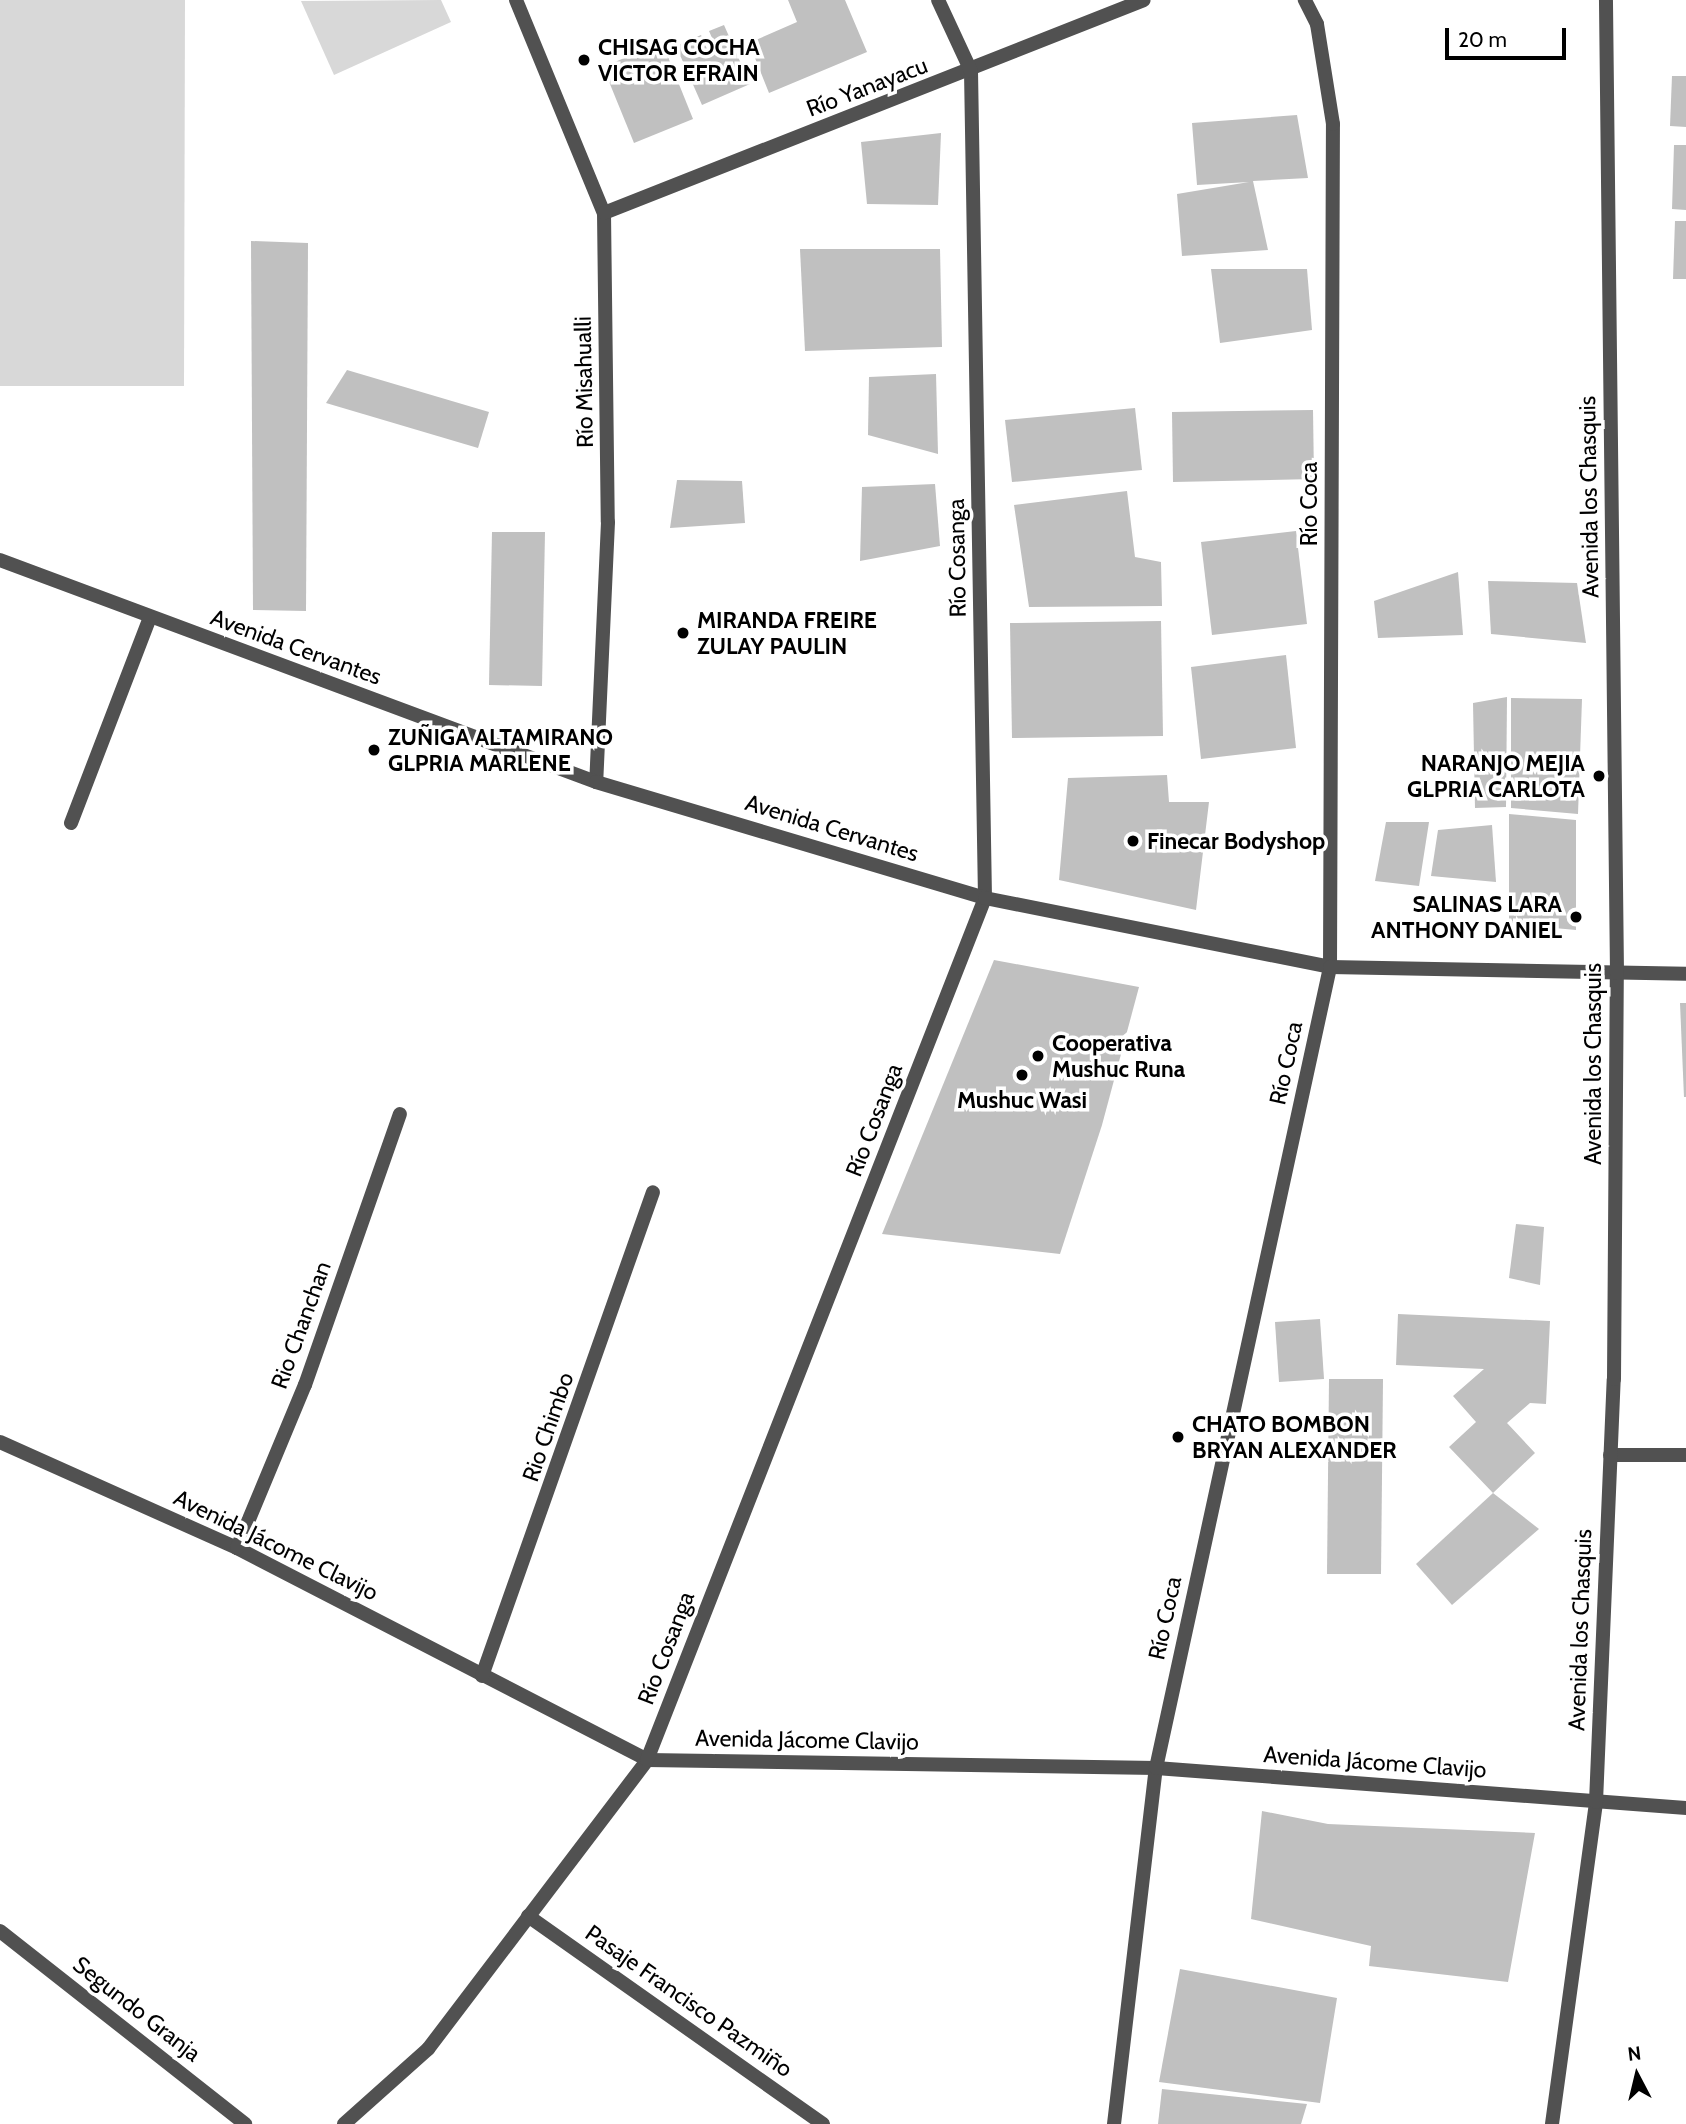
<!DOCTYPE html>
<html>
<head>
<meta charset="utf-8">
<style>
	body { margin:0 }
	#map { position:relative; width:1686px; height:2124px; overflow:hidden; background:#fff; font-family:Cabin,sans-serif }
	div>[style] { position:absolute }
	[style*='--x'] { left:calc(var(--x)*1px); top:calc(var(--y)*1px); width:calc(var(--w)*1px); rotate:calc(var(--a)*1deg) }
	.green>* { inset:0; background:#d8d8d8 }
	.building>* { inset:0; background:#c0c0c0 }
	.service>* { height:14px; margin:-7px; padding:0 7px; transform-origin:7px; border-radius:7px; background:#515151 }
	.minor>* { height:14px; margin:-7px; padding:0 7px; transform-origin:7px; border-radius:7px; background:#515151 }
	.tertiary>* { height:14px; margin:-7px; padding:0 7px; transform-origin:7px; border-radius:7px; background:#515151 }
	.dots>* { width:19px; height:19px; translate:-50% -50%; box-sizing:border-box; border:4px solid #fff; border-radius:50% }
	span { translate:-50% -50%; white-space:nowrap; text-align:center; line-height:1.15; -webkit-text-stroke:7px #fff; paint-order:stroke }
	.poi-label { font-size:23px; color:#000; font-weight:700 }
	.left { translate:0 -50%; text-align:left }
	.right { translate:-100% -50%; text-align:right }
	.street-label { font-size:23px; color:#000 }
	.north { position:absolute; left:1602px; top:2040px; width:70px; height:70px; -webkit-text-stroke:5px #fff; paint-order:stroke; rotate:353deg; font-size:19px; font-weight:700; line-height:28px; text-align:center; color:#000 }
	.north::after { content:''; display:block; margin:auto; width:24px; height:32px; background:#000; clip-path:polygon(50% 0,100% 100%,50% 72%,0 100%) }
	.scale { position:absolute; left:1445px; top:28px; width:121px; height:32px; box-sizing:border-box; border:4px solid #000; border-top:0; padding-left:9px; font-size:21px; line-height:24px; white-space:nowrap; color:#000; -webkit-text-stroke:5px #fff; paint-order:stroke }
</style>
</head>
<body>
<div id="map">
	<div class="green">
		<div style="clip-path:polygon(0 0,185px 0,184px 386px,0 386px)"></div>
		<div style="clip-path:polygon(441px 0,451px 22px,334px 75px,301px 1px)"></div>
	</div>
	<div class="building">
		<div style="clip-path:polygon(788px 0,845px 0,867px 52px,769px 93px,749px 43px,797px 22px)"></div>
		<div style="clip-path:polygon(724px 25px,750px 84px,702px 105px,676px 46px,701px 35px,710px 56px,718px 52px,709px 31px)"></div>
		<div style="clip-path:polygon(662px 42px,693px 119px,634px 143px,603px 67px)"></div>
		<div style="clip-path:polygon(1672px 76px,1686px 76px,1686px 127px,1670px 126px)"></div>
		<div style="clip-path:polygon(1297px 115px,1308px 178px,1253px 181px,1268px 250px,1182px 256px,1177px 194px,1249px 182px,1197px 185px,1192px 123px)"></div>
		<div style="clip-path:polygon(941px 133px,938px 205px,867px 204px,861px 142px)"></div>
		<div style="clip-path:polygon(1674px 145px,1686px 145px,1686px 210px,1672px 209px)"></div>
		<div style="clip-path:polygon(1675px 221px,1686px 221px,1686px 279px,1673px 279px)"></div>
		<div style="clip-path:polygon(251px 241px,308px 243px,306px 611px,253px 610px)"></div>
		<div style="clip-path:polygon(800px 249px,940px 249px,942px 347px,805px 351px)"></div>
		<div style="clip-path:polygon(1211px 269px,1307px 269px,1312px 330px,1220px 343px)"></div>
		<div style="clip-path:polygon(347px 370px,489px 412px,478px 448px,326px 403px)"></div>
		<div style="clip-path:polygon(936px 374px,938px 454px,868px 435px,869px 377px)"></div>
		<div style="clip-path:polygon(1135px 408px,1142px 470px,1012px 482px,1005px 420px)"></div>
		<div style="clip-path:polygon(1313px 410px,1314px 479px,1173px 482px,1172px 412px)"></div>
		<div style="clip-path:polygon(677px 480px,742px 481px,745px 523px,670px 528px)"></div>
		<div style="clip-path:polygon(935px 484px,940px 546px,860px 561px,862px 487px)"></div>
		<div style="clip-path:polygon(1127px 491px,1135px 557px,1161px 562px,1162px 606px,1029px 607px,1014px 505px)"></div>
		<div style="clip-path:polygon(1296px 531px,1307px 624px,1212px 635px,1201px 542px)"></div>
		<div style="clip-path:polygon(492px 532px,545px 532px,542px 686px,489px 685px)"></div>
		<div style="clip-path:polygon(1458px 572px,1463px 635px,1378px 638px,1374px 601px)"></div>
		<div style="clip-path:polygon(1488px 581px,1577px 583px,1586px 643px,1491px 634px)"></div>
		<div style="clip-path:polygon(1161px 621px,1163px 736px,1012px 738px,1010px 623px)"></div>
		<div style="clip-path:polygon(1286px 655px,1296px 748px,1201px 759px,1191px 667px)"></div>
		<div style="clip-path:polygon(1507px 697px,1506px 807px,1475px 808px,1473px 703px)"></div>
		<div style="clip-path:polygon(1511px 698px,1582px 699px,1578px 814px,1511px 808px)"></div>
		<div style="clip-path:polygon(1167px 775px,1169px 802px,1209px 802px,1196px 910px,1059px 880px,1068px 778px)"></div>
		<div style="clip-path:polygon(1509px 814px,1576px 820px,1576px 930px,1509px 924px)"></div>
		<div style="clip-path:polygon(1386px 822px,1429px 822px,1419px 886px,1375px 881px)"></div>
		<div style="clip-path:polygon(1492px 825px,1496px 882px,1431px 876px,1438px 830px)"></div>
		<div style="clip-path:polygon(994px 960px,1139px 987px,1102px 1125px,1060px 1254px,882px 1234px)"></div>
		<div style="clip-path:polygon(1680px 1003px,1686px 1003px,1686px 1097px,1684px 1097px)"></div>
		<div style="clip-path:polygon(1516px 1224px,1544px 1227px,1540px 1285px,1509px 1278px)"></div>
		<div style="clip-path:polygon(1398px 1314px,1550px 1321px,1546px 1404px,1530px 1403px,1507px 1423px,1535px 1453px,1493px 1493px,1449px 1447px,1476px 1422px,1453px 1396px,1484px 1369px,1396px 1365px)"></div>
		<div style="clip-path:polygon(1320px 1319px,1324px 1379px,1279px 1382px,1275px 1322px)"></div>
		<div style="clip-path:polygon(1329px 1379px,1383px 1379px,1381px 1574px,1327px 1574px)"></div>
		<div style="clip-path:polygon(1493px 1493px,1539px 1529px,1452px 1605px,1416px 1564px)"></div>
		<div style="clip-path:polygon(1262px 1811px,1328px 1824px,1535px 1833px,1508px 1982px,1369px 1966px,1371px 1946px,1251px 1919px)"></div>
		<div style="clip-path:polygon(1180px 1969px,1337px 1998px,1320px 2103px,1159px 2082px)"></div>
		<div style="clip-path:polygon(1162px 2089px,1307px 2104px,1301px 2124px,1158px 2124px)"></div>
	</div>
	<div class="service">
		<div style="--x:71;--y:823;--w:221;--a:-69"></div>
	</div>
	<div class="minor">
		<div style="--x:516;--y:0;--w:230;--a:67.6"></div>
		<div style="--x:604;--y:213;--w:309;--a:89.3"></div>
		<div style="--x:608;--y:522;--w:260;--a:92.6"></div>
		<div style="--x:604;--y:213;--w:580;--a:-21.53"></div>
		<div style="--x:0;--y:1442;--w:260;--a:24.1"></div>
		<div style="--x:237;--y:1548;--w:462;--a:27.3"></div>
		<div style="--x:647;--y:1760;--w:509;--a:0.9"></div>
		<div style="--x:1156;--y:1768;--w:532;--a:4.32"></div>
		<div style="--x:1610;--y:1455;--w:76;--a:0"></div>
		<div style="--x:237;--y:1548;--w:177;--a:-67.4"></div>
		<div style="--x:305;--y:1385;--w:287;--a:-70.7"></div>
		<div style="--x:482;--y:1676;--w:513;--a:-70.54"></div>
		<div style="--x:528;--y:1916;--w:361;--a:35.2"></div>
		<div style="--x:0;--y:1931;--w:312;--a:38.2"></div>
		<div style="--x:344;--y:2124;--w:113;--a:-41.8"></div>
		<div style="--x:428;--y:2049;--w:363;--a:-52.8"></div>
		<div style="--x:647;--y:1760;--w:926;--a:-68.59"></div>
		<div style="--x:985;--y:898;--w:827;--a:-90.97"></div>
		<div style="--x:971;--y:71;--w:78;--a:-114.9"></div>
		<div style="--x:1114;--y:2124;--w:358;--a:-83.3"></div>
		<div style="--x:1156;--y:1768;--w:820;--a:-77.74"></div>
		<div style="--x:1330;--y:967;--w:843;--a:-89.8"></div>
		<div style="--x:1333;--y:124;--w:101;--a:-99.1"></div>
		<div style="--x:1317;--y:24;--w:27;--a:-117"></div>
	</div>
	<div class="tertiary">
		<div style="--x:0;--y:560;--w:636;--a:20.43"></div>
		<div style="--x:596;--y:782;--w:406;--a:16.6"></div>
		<div style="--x:985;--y:898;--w:352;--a:11.3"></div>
		<div style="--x:1330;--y:967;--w:356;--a:1.1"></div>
		<div style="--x:1552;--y:2124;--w:325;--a:-82.2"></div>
		<div style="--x:1596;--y:1802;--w:423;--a:-87.6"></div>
		<div style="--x:1614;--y:1379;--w:406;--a:-89.6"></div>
		<div style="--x:1617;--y:973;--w:973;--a:-90.65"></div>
	</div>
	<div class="dots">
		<div style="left:584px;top:60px;background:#000"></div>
		<div style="left:683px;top:633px;background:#000"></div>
		<div style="left:374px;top:750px;background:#000"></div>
		<div style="left:1599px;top:776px;background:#000"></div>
		<div style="left:1133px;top:841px;background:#000"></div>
		<div style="left:1576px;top:917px;background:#000"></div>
		<div style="left:1038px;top:1056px;background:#000"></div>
		<div style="left:1022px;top:1075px;background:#000"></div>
		<div style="left:1178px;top:1437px;background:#000"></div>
	</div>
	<div class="poi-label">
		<span class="left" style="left:598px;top:60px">CHISAG COCHA<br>VICTOR EFRAIN</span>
		<span class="left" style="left:697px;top:633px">MIRANDA FREIRE<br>ZULAY PAULIN</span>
		<span class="left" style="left:388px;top:750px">ZUÑIGA ALTAMIRANO<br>GLPRIA MARLENE</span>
		<span class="right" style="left:1585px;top:776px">NARANJO MEJIA<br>GLPRIA CARLOTA</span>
		<span class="left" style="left:1147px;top:841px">Finecar Bodyshop</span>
		<span class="right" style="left:1562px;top:917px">SALINAS LARA<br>ANTHONY DANIEL</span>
		<span class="left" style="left:1052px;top:1056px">Cooperativa<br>Mushuc Runa</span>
		<span style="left:1022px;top:1100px">Mushuc Wasi</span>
		<span class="left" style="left:1192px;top:1437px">CHATO BOMBON<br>BRYAN ALEXANDER</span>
	</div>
	<div class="street-label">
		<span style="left:867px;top:87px;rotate:-21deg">Río Yanayacu</span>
		<span style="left:584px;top:382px;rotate:-91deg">Río Misahualli</span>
		<span style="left:1589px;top:497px;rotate:-91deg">Avenida los Chasquis</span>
		<span style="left:1309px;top:504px;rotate:-90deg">Río Coca</span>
		<span style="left:957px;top:558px;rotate:-91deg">Río Cosanga</span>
		<span style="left:296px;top:647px;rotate:20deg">Avenida Cervantes</span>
		<span style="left:832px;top:828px;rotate:17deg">Avenida Cervantes</span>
		<span style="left:1286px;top:1063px;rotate:-78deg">Río Coca</span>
		<span style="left:1593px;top:1064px;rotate:-90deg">Avenida los Chasquis</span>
		<span style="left:874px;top:1120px;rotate:-69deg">Río Cosanga</span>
		<span style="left:301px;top:1325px;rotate:-70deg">Rio Chanchan</span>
		<span style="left:548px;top:1427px;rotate:-71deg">Rio Chimbo</span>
		<span style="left:276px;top:1545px;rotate:26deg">Avenida Jácome Clavijo</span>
		<span style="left:1165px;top:1618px;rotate:-78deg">Río Coca</span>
		<span style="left:1580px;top:1630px;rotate:-88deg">Avenida los Chasquis</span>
		<span style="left:666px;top:1648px;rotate:-69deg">Río Cosanga</span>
		<span style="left:807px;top:1740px;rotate:1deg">Avenida Jácome Clavijo</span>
		<span style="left:1375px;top:1762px;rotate:4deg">Avenida Jácome Clavijo</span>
		<span style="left:689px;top:2001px;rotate:35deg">Pasaje Francisco Pazmiño</span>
		<span style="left:137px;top:2009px;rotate:38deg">Segundo Granja</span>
	</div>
	<div class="north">N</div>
	<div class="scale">20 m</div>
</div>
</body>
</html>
